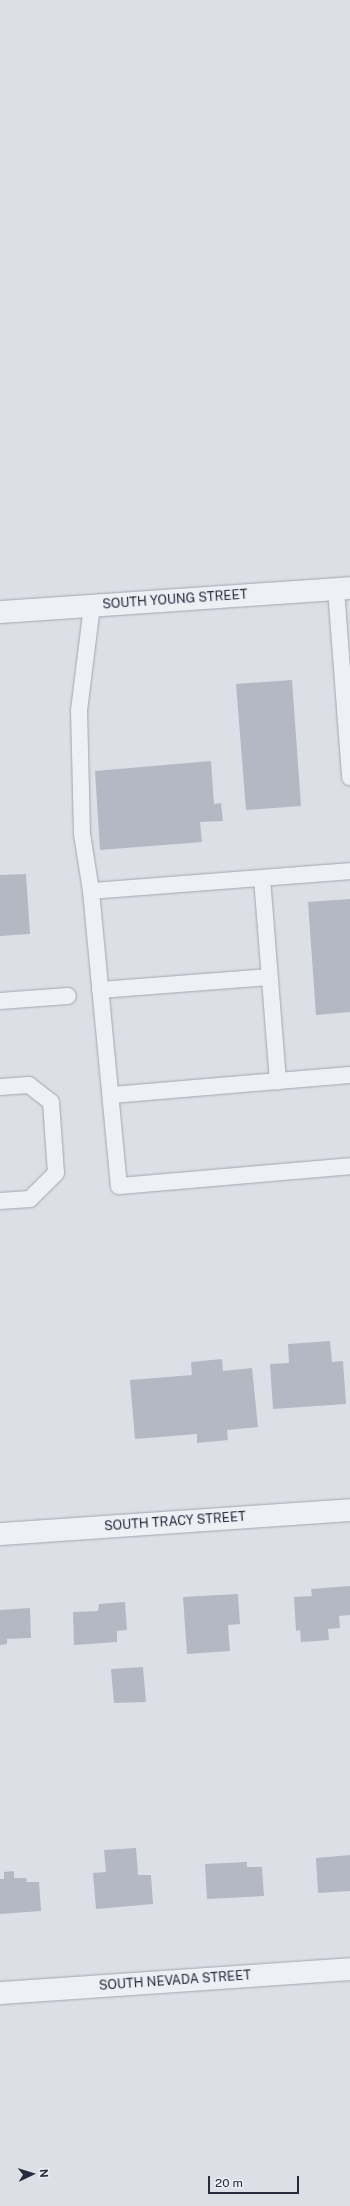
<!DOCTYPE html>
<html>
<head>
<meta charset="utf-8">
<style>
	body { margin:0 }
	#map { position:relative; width:350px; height:2206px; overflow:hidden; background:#dddfe6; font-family:"Public Sans",sans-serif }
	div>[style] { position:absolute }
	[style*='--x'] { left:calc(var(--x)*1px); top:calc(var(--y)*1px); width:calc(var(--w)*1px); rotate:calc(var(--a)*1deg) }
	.building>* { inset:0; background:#b4b8c3 }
	.roads { filter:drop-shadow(0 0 1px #a3a6b0) drop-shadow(0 0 1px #a3a6b0) }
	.lane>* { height:16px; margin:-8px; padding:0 8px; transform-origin:8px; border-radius:8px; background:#eff0f5 }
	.street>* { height:22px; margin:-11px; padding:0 11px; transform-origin:11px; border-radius:11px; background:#eff0f5 }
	span { translate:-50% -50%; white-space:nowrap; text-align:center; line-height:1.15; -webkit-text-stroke:3px #eceef4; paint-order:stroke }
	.street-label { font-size:13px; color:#272c3c }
	.north { position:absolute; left:12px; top:2154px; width:40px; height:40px; -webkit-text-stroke:3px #eceef4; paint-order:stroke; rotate:86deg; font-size:11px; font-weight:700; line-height:16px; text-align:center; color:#272c3c }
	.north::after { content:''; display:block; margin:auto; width:14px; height:18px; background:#272c3c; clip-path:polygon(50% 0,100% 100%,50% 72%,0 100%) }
	.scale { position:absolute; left:208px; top:2176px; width:91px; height:18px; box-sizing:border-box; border:2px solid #272c3c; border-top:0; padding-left:5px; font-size:12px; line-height:14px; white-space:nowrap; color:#272c3c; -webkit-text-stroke:3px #eceef4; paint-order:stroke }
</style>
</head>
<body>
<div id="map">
	<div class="building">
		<div style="clip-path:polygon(292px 680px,301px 806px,246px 810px,236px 684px)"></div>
		<div style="clip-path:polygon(211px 761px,214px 804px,221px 803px,223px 821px,200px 822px,202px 842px,100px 850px,95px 771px)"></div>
		<div style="clip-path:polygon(26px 874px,30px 934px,0 936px,0 875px)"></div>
		<div style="clip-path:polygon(350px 899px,350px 1012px,316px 1015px,308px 902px)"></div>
		<div style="clip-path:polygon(330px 1341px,332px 1362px,343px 1361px,346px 1404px,273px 1409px,270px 1364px,289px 1363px,288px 1344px)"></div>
		<div style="clip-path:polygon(222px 1359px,223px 1371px,252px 1368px,258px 1427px,227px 1430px,228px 1440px,197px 1443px,197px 1434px,135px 1439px,130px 1380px,192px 1375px,191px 1362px)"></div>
		<div style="clip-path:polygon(350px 1586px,350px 1615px,339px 1616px,340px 1628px,328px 1629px,329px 1640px,301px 1642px,300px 1630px,296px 1631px,294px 1597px,312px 1596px,311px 1589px)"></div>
		<div style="clip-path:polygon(238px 1594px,240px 1624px,228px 1625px,230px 1651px,187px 1654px,183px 1597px)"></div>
		<div style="clip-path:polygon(125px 1602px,127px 1630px,117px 1631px,117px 1642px,74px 1645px,73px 1612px,98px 1611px,99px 1604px)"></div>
		<div style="clip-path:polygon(30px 1608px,31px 1638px,7px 1639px,7px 1644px,0 1645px,0 1610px)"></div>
		<div style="clip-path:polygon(143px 1667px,146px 1702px,114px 1703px,111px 1669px)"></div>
		<div style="clip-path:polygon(136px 1848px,138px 1875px,151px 1875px,153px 1904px,96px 1909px,93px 1873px,106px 1872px,104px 1850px)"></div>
		<div style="clip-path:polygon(350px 1855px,350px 1891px,318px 1893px,316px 1858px)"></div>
		<div style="clip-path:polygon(247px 1862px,247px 1867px,262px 1867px,264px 1896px,207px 1899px,205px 1864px)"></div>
		<div style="clip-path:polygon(14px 1871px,14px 1878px,26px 1878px,27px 1882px,39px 1882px,41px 1911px,0 1914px,0 1879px,4px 1879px,4px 1872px)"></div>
	</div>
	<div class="roads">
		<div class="lane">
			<div style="--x:336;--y:589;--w:189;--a:85.7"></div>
			<div style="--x:92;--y:606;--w:105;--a:97.1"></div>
			<div style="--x:79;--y:710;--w:124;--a:88.6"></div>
			<div style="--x:82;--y:834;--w:58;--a:81"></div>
			<div style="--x:91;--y:891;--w:260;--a:-4.4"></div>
			<div style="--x:262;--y:878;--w:204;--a:85.5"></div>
			<div style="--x:91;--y:891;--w:296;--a:84.6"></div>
			<div style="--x:119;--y:1186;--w:232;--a:-4.9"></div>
			<div style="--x:100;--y:990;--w:170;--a:-4.4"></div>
			<div style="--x:0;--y:1001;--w:68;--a:-4.2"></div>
			<div style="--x:0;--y:1087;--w:29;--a:-4"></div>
			<div style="--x:29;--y:1085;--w:28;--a:38"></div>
			<div style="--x:51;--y:1102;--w:71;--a:86"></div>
			<div style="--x:56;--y:1173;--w:37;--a:135"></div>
			<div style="--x:30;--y:1199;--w:30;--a:176"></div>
			<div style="--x:111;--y:1095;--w:240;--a:-4.8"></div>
		</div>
		<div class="street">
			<div style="--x:0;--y:612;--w:351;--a:-3.9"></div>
			<div style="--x:0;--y:1534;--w:351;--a:-3.9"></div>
			<div style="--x:0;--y:1993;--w:351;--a:-3.9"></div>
		</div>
	</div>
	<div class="street-label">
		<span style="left:175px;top:600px;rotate:-4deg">SOUTH YOUNG STREET</span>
		<span style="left:175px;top:1522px;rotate:-4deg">SOUTH TRACY STREET</span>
		<span style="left:175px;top:1981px;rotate:-4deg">SOUTH NEVADA STREET</span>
	</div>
	<div class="north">N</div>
	<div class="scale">20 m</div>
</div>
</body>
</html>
